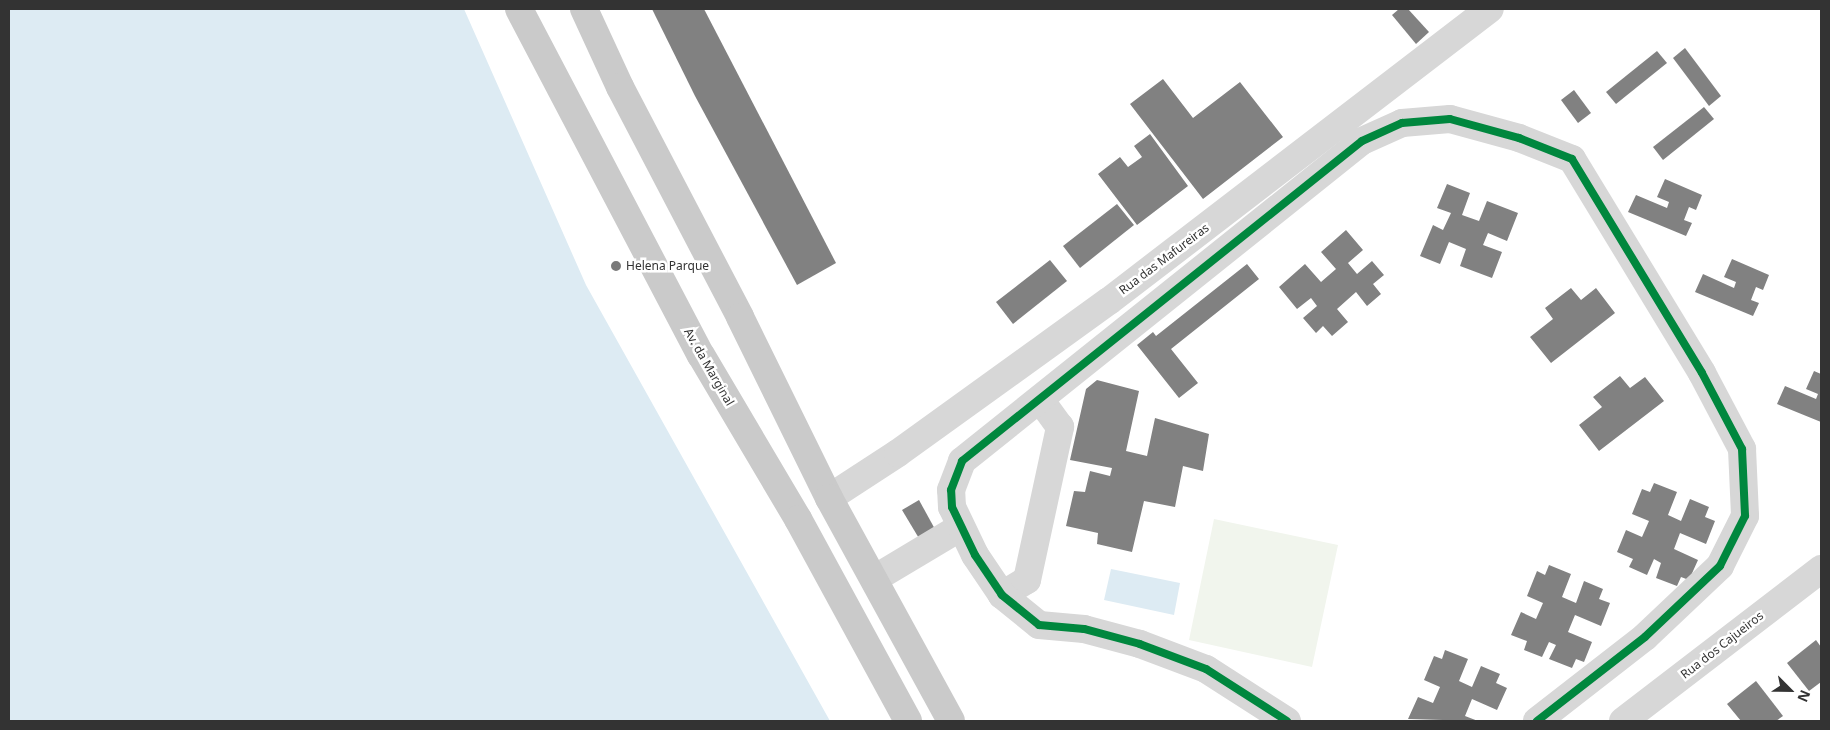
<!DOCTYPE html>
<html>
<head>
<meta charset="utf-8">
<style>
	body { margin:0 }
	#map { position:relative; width:1830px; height:730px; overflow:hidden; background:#fff; font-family:"Noto Sans",sans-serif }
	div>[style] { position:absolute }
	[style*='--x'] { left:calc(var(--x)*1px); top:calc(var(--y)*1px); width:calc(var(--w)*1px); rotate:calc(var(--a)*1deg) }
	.green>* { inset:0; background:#f1f5ed }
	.water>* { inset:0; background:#ddebf3 }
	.building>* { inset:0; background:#818181 }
	.minor>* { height:28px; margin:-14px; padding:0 14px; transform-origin:14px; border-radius:14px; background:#d7d7d7 }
	.primary>* { height:28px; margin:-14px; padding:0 14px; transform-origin:14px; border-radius:14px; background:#cacaca }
	.cycleway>* { height:8px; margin:-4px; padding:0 4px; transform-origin:4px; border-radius:4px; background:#00873e }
	.dots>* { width:14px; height:14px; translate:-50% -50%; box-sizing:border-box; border:2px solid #fff; border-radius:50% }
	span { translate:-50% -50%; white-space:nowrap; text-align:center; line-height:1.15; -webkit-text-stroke:5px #fff; paint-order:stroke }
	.street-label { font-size:12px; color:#333 }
	.poi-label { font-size:12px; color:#333 }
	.left { translate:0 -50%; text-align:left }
	.frame { position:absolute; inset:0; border:10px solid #333; pointer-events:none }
	.north { position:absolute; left:1765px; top:665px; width:50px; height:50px; -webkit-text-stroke:4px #fff; paint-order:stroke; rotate:113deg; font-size:14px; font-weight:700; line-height:20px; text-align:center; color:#333 }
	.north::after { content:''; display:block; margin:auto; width:18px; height:22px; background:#333; clip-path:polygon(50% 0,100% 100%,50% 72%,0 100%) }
</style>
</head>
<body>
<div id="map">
	<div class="green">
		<div style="clip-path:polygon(1214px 519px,1338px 545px,1312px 667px,1189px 640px)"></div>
	</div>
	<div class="water">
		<div style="clip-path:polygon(9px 9px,464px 9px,586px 285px,830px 721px,9px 721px)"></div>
		<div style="clip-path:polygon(1111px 569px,1180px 583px,1174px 615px,1104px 600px)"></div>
	</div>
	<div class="building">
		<div style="clip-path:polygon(652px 9px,704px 9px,836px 263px,797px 285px,695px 96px)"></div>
		<div style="clip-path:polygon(1399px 9px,1408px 9px,1429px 32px,1416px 44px,1392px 15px)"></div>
		<div style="clip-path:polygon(1685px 48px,1721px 96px,1709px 106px,1673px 58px)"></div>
		<div style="clip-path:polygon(1657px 51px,1667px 63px,1616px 104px,1606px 92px)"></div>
		<div style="clip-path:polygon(1163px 79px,1193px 118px,1240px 82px,1283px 137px,1203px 199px,1130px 104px)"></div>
		<div style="clip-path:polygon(1574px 90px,1591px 113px,1578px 123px,1561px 100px)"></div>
		<div style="clip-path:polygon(1704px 107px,1714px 119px,1663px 160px,1653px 147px)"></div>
		<div style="clip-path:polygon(1150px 134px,1188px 186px,1137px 225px,1098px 174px,1120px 157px,1128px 167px,1142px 157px,1134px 146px)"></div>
		<div style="clip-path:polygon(1665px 179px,1702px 195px,1696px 210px,1689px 207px,1684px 220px,1692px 223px,1686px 236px,1628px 212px,1636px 195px,1667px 208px,1669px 202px,1657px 197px)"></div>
		<div style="clip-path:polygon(1447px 184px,1470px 193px,1462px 215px,1479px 221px,1487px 201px,1518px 213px,1507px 241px,1488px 233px,1483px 245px,1502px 252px,1492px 278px,1460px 266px,1466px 249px,1449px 242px,1440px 264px,1420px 256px,1433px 225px,1443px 230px,1451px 213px,1437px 208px)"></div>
		<div style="clip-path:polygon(1117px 204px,1134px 225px,1080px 268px,1063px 246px)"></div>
		<div style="clip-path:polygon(1346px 230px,1363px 250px,1348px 263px,1357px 274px,1372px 261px,1384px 275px,1373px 284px,1381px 294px,1367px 306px,1356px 292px,1337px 309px,1348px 322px,1332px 336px,1323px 326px,1316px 333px,1303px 318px,1317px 306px,1311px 298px,1297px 309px,1279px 287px,1305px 264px,1321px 282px,1336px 269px,1321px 252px)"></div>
		<div style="clip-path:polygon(1732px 259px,1769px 275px,1763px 290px,1756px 287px,1751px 300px,1759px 303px,1753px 316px,1695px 292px,1703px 274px,1734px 288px,1736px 282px,1724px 277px)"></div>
		<div style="clip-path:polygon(1050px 260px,1067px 281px,1013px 324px,996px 302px)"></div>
		<div style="clip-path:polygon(1247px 264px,1259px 279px,1171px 349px,1198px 383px,1179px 398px,1137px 345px,1153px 332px,1156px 336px)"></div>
		<div style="clip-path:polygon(1571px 288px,1581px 300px,1596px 288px,1615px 313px,1551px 363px,1530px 337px,1553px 319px,1545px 308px)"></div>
		<div style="clip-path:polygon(1814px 371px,1821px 374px,1821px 422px,1777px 404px,1785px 386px,1816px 399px,1818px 394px,1806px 389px)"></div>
		<div style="clip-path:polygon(1620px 376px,1630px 388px,1645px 377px,1664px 401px,1599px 451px,1579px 425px,1602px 407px,1593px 397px)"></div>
		<div style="clip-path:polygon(1097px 380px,1139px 391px,1126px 451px,1147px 456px,1155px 418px,1209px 434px,1203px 471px,1183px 466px,1175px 507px,1144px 501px,1132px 552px,1097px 544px,1098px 533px,1066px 526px,1074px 491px,1085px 492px,1090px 471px,1110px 476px,1112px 468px,1070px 460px,1086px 389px)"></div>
		<div style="clip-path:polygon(1654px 483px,1677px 492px,1668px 515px,1681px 521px,1690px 499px,1709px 507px,1705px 517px,1715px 521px,1706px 544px,1680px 533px,1674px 549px,1698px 560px,1689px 580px,1681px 577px,1677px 586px,1656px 578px,1661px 563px,1654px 559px,1647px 575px,1629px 567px,1633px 559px,1617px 552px,1626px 530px,1642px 537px,1649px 521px,1632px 514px,1642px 489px,1650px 492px)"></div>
		<div style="clip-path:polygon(919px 500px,936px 531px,920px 540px,902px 510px)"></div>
		<div style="clip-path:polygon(1549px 565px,1571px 574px,1562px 597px,1576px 603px,1584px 581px,1603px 589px,1599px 599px,1610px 603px,1601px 626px,1575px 615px,1568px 632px,1592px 642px,1584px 662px,1576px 659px,1572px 668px,1549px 659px,1556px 645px,1549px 642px,1542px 657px,1524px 650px,1527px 641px,1511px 635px,1521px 612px,1536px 619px,1543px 603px,1527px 596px,1537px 571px,1545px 575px)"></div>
		<div style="clip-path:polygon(1816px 640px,1821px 647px,1821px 682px,1809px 691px,1787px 663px)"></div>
		<div style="clip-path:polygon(1445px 650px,1468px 659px,1459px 681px,1472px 687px,1481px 666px,1500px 674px,1496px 683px,1507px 688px,1497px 710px,1472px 699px,1465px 716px,1478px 721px,1408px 719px,1418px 697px,1433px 703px,1440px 687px,1424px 680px,1434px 656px,1442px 659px)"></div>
		<div style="clip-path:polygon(1756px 681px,1783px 716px,1776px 721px,1741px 721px,1727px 704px)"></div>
	</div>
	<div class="minor">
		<div style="--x:829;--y:498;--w:82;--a:-33.1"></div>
		<div style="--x:898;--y:453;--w:260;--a:-35.8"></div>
		<div style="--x:1109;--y:301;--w:480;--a:-37.5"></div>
		<div style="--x:874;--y:579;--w:101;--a:-30.9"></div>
		<div style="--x:1002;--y:595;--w:29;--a:-31"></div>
		<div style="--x:1027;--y:580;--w:157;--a:-77.8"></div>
		<div style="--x:1060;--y:427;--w:34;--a:-126"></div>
		<div style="--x:1287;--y:721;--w:96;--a:-147.3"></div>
		<div style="--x:1206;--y:669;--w:71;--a:-159.3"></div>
		<div style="--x:1140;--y:644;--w:58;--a:-165"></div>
		<div style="--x:1084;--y:629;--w:45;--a:-174.9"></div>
		<div style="--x:1039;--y:625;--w:48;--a:-141"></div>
		<div style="--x:1002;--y:595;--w:48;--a:-124"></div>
		<div style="--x:975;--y:555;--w:53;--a:-115.6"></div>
		<div style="--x:952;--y:507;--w:17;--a:-93"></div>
		<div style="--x:951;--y:490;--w:31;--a:-69"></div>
		<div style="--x:962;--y:461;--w:512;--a:-38.66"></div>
		<div style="--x:1362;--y:141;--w:44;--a:-24.2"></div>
		<div style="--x:1402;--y:123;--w:48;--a:-4.8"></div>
		<div style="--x:1450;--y:119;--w:72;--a:15.4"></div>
		<div style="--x:1519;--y:138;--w:57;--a:21.6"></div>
		<div style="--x:1572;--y:159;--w:250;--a:58.7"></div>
		<div style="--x:1702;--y:373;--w:86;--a:62.2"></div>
		<div style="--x:1742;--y:449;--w:67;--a:87.4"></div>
		<div style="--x:1745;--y:516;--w:56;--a:116.6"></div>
		<div style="--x:1720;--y:566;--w:103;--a:136.6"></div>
		<div style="--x:1645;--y:637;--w:137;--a:142.1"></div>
		<div style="--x:1623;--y:721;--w:250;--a:-37.5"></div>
	</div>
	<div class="primary">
		<div style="--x:519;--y:9;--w:391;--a:62.3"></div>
		<div style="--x:701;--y:355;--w:191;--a:59.4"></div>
		<div style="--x:798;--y:519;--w:230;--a:61.4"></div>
		<div style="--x:584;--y:9;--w:86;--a:65.2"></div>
		<div style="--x:620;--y:87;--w:259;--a:62.4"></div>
		<div style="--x:740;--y:317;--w:202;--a:63.8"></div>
		<div style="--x:829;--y:498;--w:254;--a:61.3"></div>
	</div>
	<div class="cycleway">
		<div style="--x:1287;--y:721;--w:96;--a:-147.3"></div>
		<div style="--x:1206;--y:669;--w:71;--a:-159.3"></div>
		<div style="--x:1140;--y:644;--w:58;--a:-165"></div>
		<div style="--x:1084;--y:629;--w:45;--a:-174.9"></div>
		<div style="--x:1039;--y:625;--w:48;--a:-141"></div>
		<div style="--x:1002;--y:595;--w:48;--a:-124"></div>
		<div style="--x:975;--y:555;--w:53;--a:-115.6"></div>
		<div style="--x:952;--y:507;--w:17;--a:-93"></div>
		<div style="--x:951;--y:490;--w:31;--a:-69"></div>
		<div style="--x:962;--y:461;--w:512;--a:-38.66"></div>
		<div style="--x:1362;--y:141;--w:44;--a:-24.2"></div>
		<div style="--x:1402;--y:123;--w:48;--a:-4.8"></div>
		<div style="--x:1450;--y:119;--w:72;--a:15.4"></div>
		<div style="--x:1519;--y:138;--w:57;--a:21.6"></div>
		<div style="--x:1572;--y:159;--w:250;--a:58.7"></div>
		<div style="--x:1702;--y:373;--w:86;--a:62.2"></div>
		<div style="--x:1742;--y:449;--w:67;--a:87.4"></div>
		<div style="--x:1745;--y:516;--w:56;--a:116.6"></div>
		<div style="--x:1720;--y:566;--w:103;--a:136.6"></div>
		<div style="--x:1645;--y:637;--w:137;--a:142.1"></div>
	</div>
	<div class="dots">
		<div style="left:616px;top:266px;background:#7a7a7a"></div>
	</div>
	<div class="street-label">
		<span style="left:1164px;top:259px;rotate:-37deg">Rua das Mafureiras</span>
		<span style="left:709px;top:367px;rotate:60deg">Av. da Marginal</span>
		<span style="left:1722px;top:645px;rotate:-38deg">Rua dos Cajueiros</span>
	</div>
	<div class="poi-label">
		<span class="left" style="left:626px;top:266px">Helena Parque</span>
	</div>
	<div class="frame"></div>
	<div class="north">N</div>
</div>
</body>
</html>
